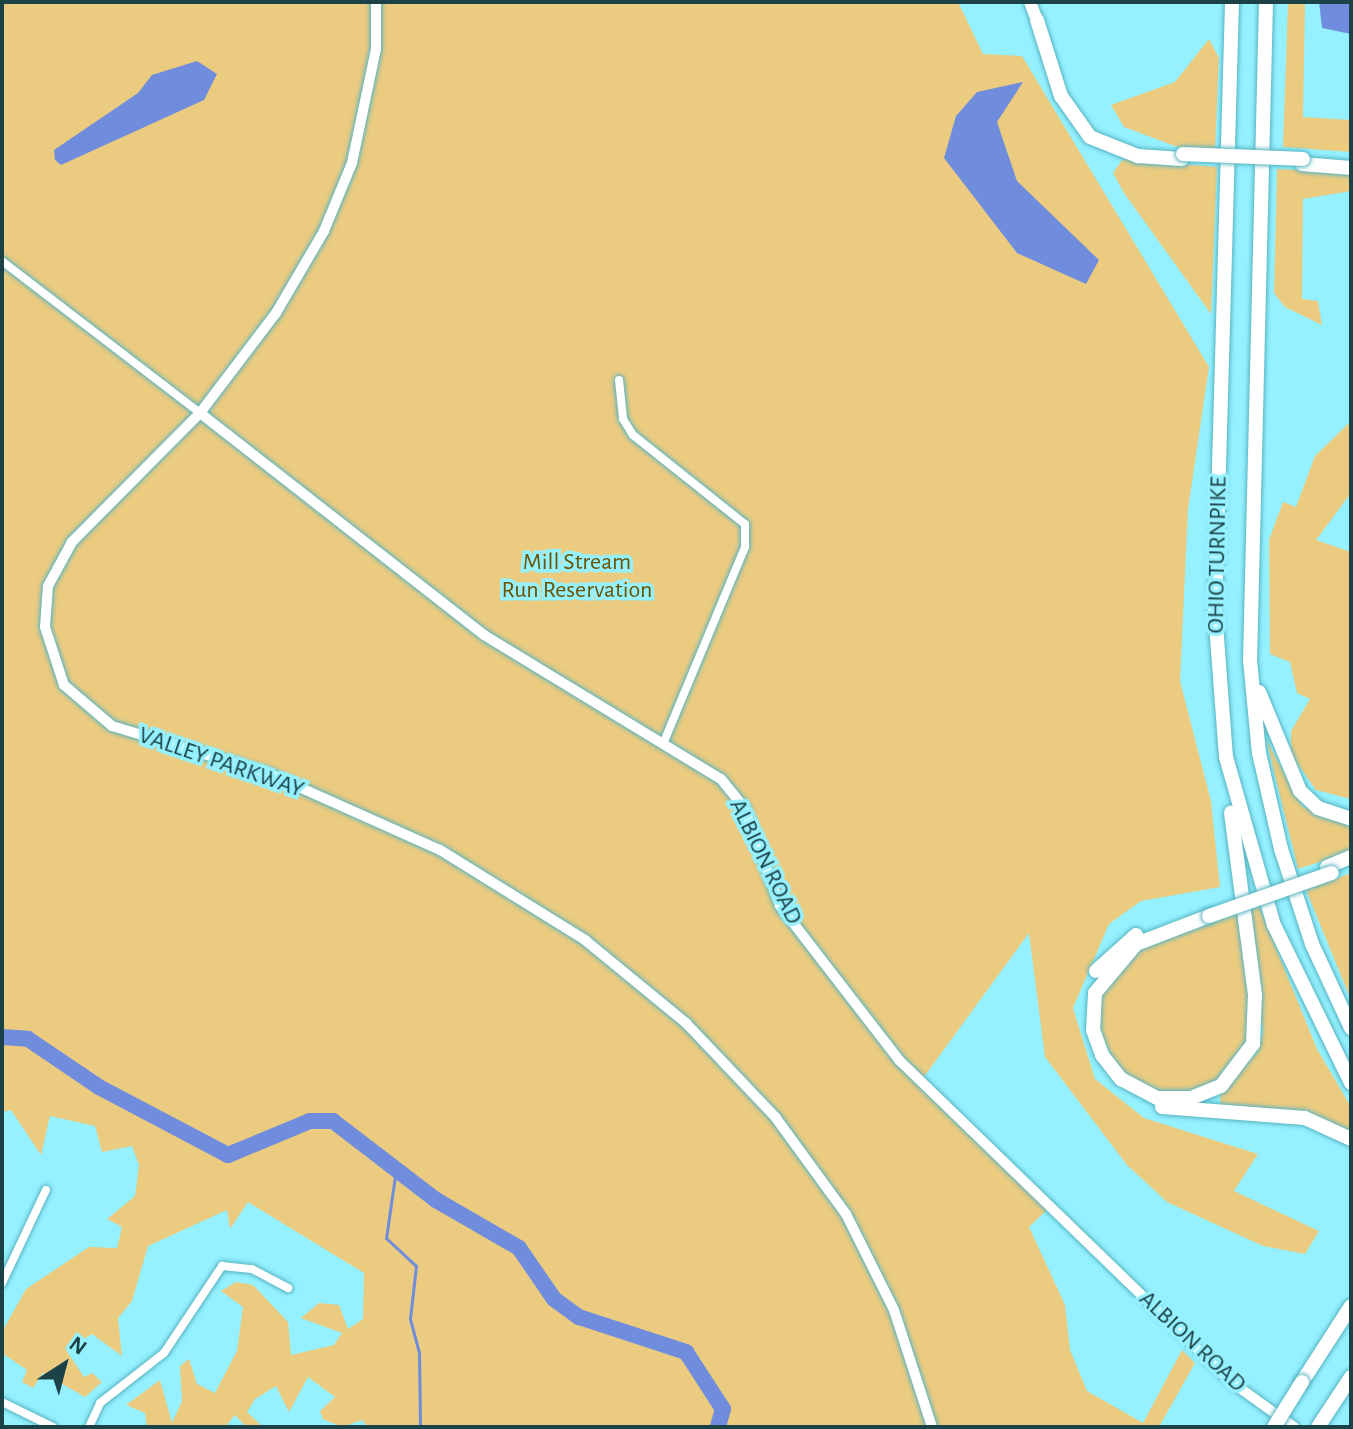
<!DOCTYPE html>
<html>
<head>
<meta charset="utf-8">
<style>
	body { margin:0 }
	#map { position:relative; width:1353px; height:1429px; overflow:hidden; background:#95f1ff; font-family:"Alegreya Sans",sans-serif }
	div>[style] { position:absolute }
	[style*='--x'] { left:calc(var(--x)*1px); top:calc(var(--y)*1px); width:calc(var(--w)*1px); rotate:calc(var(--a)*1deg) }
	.green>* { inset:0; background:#ebcb80 }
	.water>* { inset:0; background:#708ddd }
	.stream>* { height:3px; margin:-1.5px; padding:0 1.5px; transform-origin:1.5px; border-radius:1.5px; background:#708ddd }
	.river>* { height:16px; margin:-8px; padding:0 8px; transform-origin:8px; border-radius:8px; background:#708ddd }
	.roads { filter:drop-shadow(0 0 2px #57b4c1) drop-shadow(0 0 2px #57b4c1) }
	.minor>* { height:8px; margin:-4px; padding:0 4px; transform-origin:4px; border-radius:4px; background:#fff }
	.tertiary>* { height:10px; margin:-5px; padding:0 5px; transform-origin:5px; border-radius:5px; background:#fff }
	.primary>* { height:12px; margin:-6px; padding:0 6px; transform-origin:6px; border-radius:6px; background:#fff }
	.motorway>* { height:14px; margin:-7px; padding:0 7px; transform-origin:7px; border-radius:7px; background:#fff }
	.bridges { filter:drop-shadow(0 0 2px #57b4c1) drop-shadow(0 0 2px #57b4c1) }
	.motorway-bridge>* { height:14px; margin:-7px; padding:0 7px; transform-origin:7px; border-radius:7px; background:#fff }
	span { translate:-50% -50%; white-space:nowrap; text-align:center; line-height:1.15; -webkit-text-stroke:7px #95f1ff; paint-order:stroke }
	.street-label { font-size:24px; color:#1b4247 }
	.park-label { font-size:24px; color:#6c5301 }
	.frame { position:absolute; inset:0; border:4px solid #1b4247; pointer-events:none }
	.north { position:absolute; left:24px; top:1325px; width:80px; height:80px; -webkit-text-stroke:6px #95f1ff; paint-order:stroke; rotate:36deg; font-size:22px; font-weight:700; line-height:32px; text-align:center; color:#1b4247 }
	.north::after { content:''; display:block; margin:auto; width:28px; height:36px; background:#1b4247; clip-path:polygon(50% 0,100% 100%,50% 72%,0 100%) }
</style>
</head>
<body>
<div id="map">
	<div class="green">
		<div style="clip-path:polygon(2px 2px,958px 2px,983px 54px,1022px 56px,1209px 367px,1188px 509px,1180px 681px,1211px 801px,1220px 887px,1141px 901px,1109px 924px,1073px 1008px,1095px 1079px,1144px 1118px,1258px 1154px,1234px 1191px,1319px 1231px,1305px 1254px,1263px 1246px,1167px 1202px,1127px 1165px,1045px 1057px,1029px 933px,921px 1081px,1051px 1206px,1029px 1227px,1065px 1305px,1070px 1350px,1087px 1391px,1143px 1423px,1182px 1350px,1195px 1363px,1159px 1427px,368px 1427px,362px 1420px,342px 1427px,323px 1419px,320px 1411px,335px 1397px,308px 1377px,289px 1412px,276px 1386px,255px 1399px,247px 1412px,263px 1427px,246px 1427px,235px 1415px,225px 1427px,147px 1427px,145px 1413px,126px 1405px,160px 1380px,172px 1423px,182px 1401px,180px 1366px,189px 1359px,197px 1384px,215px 1393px,237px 1351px,243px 1307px,221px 1291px,236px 1282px,253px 1285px,288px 1322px,291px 1355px,334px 1345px,342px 1333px,301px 1318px,319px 1303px,339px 1305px,348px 1329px,363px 1319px,364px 1273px,248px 1202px,230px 1229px,227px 1210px,148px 1246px,132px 1301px,118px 1318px,122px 1356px,92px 1334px,66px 1350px,84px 1377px,92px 1373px,102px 1382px,85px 1397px,43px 1373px,33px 1388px,22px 1382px,27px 1370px,2px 1353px,2px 1332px,26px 1289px,89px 1247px,117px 1248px,122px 1227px,107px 1219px,135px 1196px,139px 1165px,132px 1146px,102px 1152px,95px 1126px,50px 1116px,41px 1155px,11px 1110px,2px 1112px)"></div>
		<div style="clip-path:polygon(1288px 2px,1305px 2px,1303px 117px,1351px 120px,1351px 152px,1283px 147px)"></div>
		<div style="clip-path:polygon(1209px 39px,1219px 58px,1215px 151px,1183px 149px,1124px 127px,1111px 105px,1175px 82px)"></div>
		<div style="clip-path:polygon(1123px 159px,1217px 167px,1211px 314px,1124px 193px,1113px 173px)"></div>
		<div style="clip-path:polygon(1277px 169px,1351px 172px,1351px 191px,1303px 199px,1302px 299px,1318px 301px,1322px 325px,1285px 307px,1274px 293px)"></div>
		<div style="clip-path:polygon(1351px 421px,1351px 493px,1316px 540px,1351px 552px,1351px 799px,1316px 790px,1291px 755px,1291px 731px,1310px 699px,1297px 693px,1290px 662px,1270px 654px,1269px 540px,1283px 502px,1296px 507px,1315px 456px)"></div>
		<div style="clip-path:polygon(1266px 739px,1302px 806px,1351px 827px,1351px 852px,1298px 869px)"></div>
		<div style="clip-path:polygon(1351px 873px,1351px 1000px,1306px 890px)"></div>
		<div style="clip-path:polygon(1259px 906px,1317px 1049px,1351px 1107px,1351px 1134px,1221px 1106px,1220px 1095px,1258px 1051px,1263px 1032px,1249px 910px)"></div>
		<div style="clip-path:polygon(1237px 914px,1251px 995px,1249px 1040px,1221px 1081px,1200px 1092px,1155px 1092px,1119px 1070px,1098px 1028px,1103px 987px,1134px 951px)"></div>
	</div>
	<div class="water">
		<div style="clip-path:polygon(1319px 2px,1351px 2px,1351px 34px,1322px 28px)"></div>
		<div style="clip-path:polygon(197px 61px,217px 74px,204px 100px,61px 165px,55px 160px,54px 150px,138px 93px,152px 75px)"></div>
		<div style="clip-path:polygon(1023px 82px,997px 122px,1017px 181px,1099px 260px,1086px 284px,1017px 253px,944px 158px,956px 116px,977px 92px)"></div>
	</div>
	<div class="stream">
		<div style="--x:396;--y:1169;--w:70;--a:98.2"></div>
		<div style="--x:386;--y:1238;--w:41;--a:43"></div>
		<div style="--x:416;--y:1266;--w:53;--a:96.5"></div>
		<div style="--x:410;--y:1319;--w:34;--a:75"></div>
		<div style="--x:419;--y:1352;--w:75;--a:89.2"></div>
	</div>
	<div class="river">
		<div style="--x:2;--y:1037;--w:26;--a:4"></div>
		<div style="--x:28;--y:1039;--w:86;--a:34.1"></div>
		<div style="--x:99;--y:1087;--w:146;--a:27.8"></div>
		<div style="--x:228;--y:1155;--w:89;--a:-22.5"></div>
		<div style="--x:310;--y:1121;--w:23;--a:0"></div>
		<div style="--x:333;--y:1121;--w:130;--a:37.5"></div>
		<div style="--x:436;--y:1200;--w:96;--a:30"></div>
		<div style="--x:519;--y:1248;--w:62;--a:55.5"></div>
		<div style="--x:554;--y:1299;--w:31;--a:36"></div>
		<div style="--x:579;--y:1317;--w:113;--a:18.1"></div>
		<div style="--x:686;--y:1352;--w:68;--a:57"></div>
		<div style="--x:723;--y:1409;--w:19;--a:106"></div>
	</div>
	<div class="roads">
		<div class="minor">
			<div style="--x:2;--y:261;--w:250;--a:37.5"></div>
			<div style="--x:619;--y:380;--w:39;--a:84"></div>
			<div style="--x:623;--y:419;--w:19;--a:58"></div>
			<div style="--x:633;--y:435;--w:143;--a:38.5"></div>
			<div style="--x:745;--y:524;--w:23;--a:90"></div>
			<div style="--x:745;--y:547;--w:213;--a:112.6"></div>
			<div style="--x:2;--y:1283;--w:103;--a:-64.7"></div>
			<div style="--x:2;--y:1402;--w:57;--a:26.1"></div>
			<div style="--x:89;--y:1427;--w:26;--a:-65"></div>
			<div style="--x:100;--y:1403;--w:81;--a:-38"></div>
			<div style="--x:164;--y:1353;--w:105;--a:-56.3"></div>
			<div style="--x:222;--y:1266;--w:30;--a:6"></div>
			<div style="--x:252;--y:1269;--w:41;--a:27.8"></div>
		</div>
		<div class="tertiary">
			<div style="--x:376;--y:2;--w:47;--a:90"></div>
			<div style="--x:376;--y:49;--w:116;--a:101.9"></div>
			<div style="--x:352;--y:163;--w:74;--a:112.4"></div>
			<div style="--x:324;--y:231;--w:95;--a:120.3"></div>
			<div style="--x:276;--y:313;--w:126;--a:127.2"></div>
			<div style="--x:200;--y:413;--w:182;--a:134.8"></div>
			<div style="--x:72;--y:542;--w:50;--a:118.6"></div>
			<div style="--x:48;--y:586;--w:41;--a:94.2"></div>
			<div style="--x:45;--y:627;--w:61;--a:71.9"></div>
			<div style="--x:64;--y:685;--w:63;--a:40.5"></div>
			<div style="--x:112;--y:726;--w:165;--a:16.9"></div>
			<div style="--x:270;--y:774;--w:186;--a:24.1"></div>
			<div style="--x:440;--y:850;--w:171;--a:31.8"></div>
			<div style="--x:585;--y:940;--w:131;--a:39.4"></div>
			<div style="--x:686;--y:1023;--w:131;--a:46.5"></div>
			<div style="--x:776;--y:1118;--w:119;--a:53.9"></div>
			<div style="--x:846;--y:1214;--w:107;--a:63.4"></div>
			<div style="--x:894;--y:1310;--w:123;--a:72"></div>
			<div style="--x:200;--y:413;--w:360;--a:38"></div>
			<div style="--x:484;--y:635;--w:277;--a:31.3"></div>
			<div style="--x:721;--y:779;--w:36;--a:51"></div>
			<div style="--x:744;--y:807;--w:105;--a:70"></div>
			<div style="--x:780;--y:906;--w:196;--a:52.3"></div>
			<div style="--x:900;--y:1061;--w:460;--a:44.1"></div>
			<div style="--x:1230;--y:1381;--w:79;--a:35.7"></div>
		</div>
		<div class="primary">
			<div style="--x:1030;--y:2;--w:19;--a:69"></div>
		</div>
		<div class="motorway">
			<div style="--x:1232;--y:2;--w:609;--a:91.6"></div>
			<div style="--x:1215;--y:611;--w:146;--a:85.7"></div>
			<div style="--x:1226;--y:757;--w:175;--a:74.1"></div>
			<div style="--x:1274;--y:925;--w:176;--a:64"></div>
			<div style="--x:1266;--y:2;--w:658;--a:91.39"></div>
			<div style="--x:1250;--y:660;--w:93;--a:84.5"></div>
			<div style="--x:1259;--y:753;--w:98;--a:77.1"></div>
			<div style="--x:1281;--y:849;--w:100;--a:71.9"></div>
			<div style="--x:1312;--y:944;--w:93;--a:65.1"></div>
			<div style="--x:1037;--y:20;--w:80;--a:72.5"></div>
			<div style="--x:1061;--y:96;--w:50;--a:54.7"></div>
			<div style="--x:1090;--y:137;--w:52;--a:21.6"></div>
			<div style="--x:1138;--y:156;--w:44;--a:3.9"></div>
			<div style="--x:1302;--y:164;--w:49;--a:4.7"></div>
			<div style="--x:1259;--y:692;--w:107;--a:67.5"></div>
			<div style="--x:1300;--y:791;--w:25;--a:43"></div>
			<div style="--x:1318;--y:808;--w:35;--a:18"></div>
			<div style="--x:1327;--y:867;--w:26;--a:-23"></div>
			<div style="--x:1209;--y:916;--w:78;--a:159"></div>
			<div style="--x:1136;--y:944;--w:64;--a:129.9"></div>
			<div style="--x:1095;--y:993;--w:37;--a:93"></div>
			<div style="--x:1093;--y:1030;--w:27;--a:70"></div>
			<div style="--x:1102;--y:1055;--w:31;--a:52"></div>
			<div style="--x:1121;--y:1079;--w:41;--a:27.8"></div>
			<div style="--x:1157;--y:1098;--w:34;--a:0"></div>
			<div style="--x:1191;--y:1098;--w:32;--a:-22"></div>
			<div style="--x:1221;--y:1086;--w:53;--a:-52.7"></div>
			<div style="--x:1253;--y:1044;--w:49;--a:-87.7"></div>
			<div style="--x:1255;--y:995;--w:184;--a:-97.5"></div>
			<div style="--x:1096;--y:971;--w:54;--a:-42"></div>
			<div style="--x:1162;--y:1107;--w:143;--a:4.4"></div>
			<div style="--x:1305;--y:1118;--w:51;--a:24.5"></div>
			<div style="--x:1302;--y:1382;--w:90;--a:-57.2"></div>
			<div style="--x:1318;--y:1427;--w:60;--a:-56.6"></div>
		</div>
	</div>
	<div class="bridges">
		<div class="motorway-bridge">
			<div style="--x:1183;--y:154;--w:120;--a:2.4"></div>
			<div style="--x:1209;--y:916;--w:130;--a:-19.3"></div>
			<div style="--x:1274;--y:1427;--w:53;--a:-58.1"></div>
		</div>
	</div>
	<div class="street-label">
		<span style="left:1218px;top:555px;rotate:-89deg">OHIO TURNPIKE</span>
		<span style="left:221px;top:763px;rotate:19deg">VALLEY PARKWAY</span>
		<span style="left:765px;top:862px;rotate:64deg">ALBION ROAD</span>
		<span style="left:1192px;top:1342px;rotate:43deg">ALBION ROAD</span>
	</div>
	<div class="park-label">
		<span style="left:577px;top:577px">Mill Stream<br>Run Reservation</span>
	</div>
	<div class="frame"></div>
	<div class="north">N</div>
</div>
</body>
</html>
